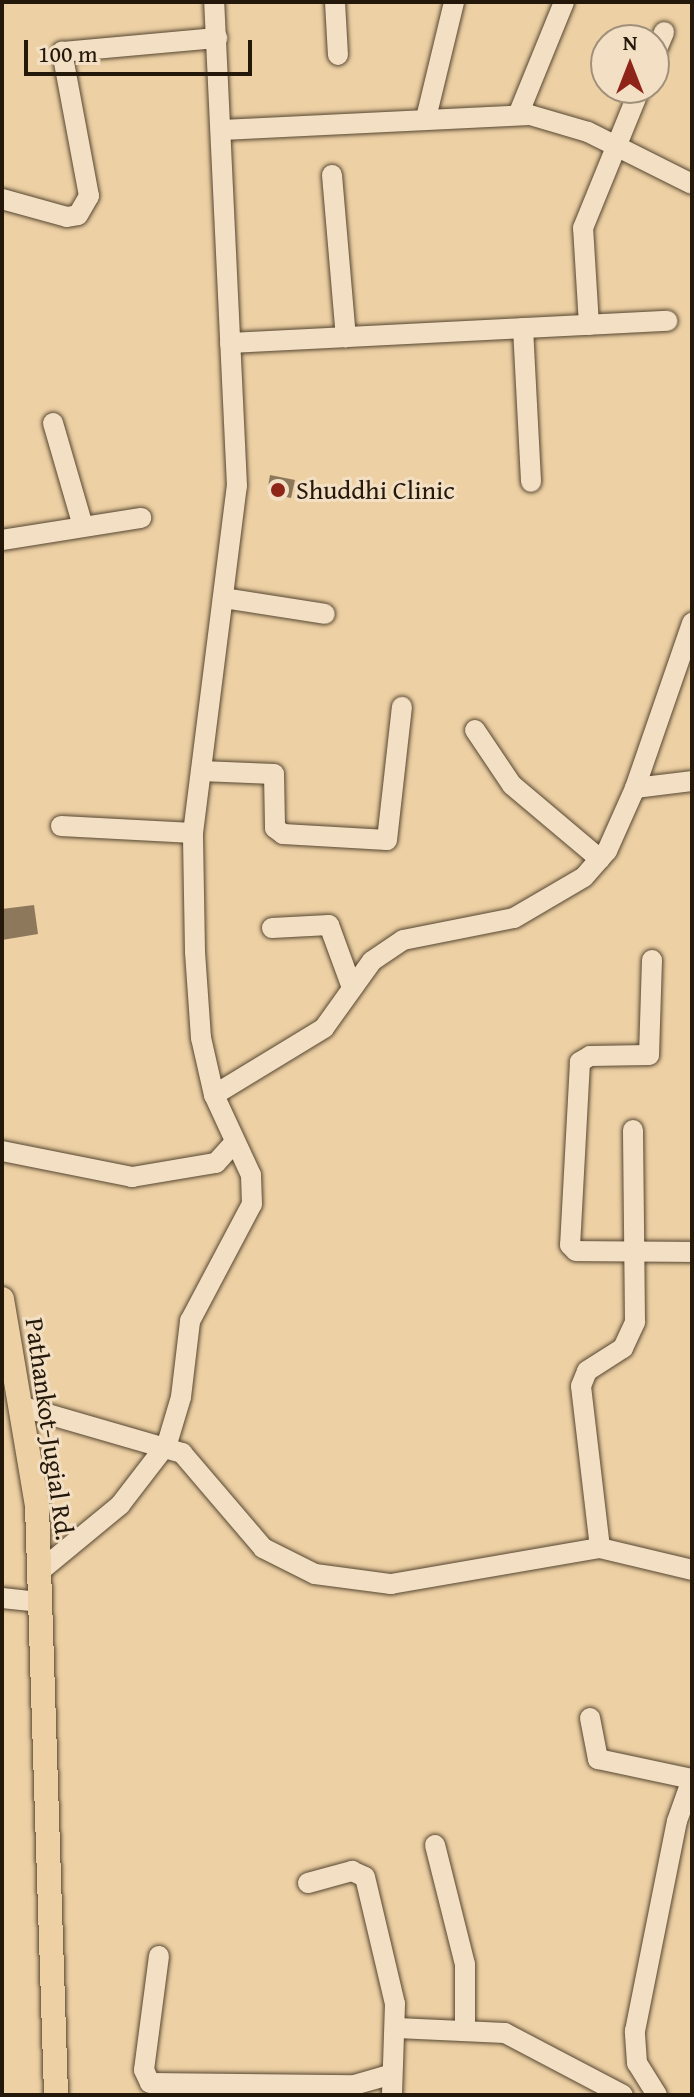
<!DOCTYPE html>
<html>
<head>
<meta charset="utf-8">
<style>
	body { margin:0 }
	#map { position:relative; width:694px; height:2097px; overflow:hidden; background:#edd0a4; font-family:"Gentium Book Plus",serif }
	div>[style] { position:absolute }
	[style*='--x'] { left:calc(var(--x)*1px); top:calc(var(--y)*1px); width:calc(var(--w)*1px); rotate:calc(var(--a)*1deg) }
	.building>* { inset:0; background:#8d785b }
	.roads { filter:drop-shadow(0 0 2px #564631) drop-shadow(0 0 2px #564631) }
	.minor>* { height:20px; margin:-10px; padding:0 10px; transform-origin:10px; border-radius:10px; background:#f3e0c4 }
	.major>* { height:24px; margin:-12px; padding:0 12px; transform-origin:12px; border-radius:12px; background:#edd0a4 }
	.dots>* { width:22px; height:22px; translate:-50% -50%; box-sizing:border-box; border:4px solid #f3e0c4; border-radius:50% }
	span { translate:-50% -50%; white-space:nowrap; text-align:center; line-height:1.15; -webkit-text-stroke:6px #f3e0c4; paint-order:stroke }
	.poi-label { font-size:26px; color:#24180b }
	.left { translate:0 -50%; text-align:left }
	.street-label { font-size:26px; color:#24180b }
	.frame { position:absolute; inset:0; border:4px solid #24180b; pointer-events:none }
	.north { position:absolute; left:590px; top:24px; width:80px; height:80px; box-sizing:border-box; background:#f3e0c4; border:2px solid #a0907a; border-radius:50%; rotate:0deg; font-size:22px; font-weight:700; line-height:32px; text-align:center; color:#24180b }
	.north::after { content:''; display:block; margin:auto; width:28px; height:36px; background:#8f2418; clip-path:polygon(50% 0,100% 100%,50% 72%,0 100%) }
	.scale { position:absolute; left:24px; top:40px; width:228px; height:36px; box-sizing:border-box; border:4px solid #24180b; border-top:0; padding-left:10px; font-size:24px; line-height:28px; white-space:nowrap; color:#24180b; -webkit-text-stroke:6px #f3e0c4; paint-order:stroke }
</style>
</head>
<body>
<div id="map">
	<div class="building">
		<div style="clip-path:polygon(270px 475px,295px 480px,291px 498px,267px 493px)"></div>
		<div style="clip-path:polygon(34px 905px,38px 934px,2px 940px,2px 909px)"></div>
	</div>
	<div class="roads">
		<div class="minor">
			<div style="--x:335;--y:2;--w:53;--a:86.8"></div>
			<div style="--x:654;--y:56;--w:26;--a:-67"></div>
			<div style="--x:518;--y:115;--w:122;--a:-67.8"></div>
			<div style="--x:426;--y:118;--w:119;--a:-76.4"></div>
			<div style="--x:222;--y:130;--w:308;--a:-2.8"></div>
			<div style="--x:530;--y:115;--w:60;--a:16.3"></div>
			<div style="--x:588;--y:132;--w:116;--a:26.6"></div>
			<div style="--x:332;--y:175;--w:163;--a:85.1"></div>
			<div style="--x:2;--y:199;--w:67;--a:15.5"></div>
			<div style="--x:67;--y:217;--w:11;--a:-10"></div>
			<div style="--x:78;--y:215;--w:22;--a:-60"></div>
			<div style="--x:89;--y:196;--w:147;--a:-100.6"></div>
			<div style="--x:62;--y:52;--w:156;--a:-5.2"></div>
			<div style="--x:589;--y:325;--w:97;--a:-93.5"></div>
			<div style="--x:583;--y:228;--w:151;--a:-67.8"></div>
			<div style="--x:523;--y:328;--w:154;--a:87"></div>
			<div style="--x:230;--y:343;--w:438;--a:-2.9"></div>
			<div style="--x:53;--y:423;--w:107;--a:73.8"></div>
			<div style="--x:2;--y:540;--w:141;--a:-9"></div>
			<div style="--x:223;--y:598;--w:103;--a:8.9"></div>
			<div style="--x:475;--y:730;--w:66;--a:56.1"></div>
			<div style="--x:512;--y:785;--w:115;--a:40.1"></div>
			<div style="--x:201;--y:771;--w:73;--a:2.4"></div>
			<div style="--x:274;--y:774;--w:54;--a:88.9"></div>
			<div style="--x:275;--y:828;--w:10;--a:37"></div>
			<div style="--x:283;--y:834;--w:104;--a:3.3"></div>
			<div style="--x:387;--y:840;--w:134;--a:-83.6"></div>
			<div style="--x:635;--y:788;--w:57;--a:-7"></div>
			<div style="--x:61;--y:826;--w:132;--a:3"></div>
			<div style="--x:272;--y:928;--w:57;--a:-3"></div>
			<div style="--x:329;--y:925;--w:67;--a:69.9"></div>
			<div style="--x:652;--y:960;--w:95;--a:91.8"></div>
			<div style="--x:649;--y:1055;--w:59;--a:179"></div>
			<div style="--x:590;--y:1056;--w:12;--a:149"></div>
			<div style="--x:580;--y:1062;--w:183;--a:93.1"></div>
			<div style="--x:570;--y:1245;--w:8;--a:45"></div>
			<div style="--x:576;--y:1251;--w:116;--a:0.5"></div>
			<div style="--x:214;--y:1095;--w:129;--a:-31.3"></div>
			<div style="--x:324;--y:1028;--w:82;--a:-54.4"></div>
			<div style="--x:372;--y:961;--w:37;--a:-34"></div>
			<div style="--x:403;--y:940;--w:113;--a:-11.2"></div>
			<div style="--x:514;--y:918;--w:81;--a:-30.4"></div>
			<div style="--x:584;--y:877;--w:35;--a:-49"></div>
			<div style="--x:607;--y:851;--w:69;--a:-66"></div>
			<div style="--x:635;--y:788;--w:175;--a:-70.9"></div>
			<div style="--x:2;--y:1151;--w:133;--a:11.3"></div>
			<div style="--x:132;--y:1177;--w:85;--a:-9.5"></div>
			<div style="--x:216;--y:1163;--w:25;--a:-48"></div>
			<div style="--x:23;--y:1407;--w:166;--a:16.1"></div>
			<div style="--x:182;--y:1453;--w:125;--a:49.5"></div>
			<div style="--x:263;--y:1548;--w:58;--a:26.6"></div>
			<div style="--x:315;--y:1574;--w:77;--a:7.5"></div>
			<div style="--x:391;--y:1584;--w:212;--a:-9.8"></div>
			<div style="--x:600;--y:1548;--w:95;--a:13.4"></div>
			<div style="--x:600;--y:1548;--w:163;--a:-96.7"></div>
			<div style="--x:581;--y:1386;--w:16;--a:-68"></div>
			<div style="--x:587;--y:1371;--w:43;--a:-32.6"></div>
			<div style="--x:623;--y:1348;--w:29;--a:-65"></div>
			<div style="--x:635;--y:1322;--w:192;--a:-90.6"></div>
			<div style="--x:40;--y:1571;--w:104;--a:-39.5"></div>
			<div style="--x:120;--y:1505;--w:77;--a:-52.4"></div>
			<div style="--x:167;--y:1444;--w:49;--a:-73.4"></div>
			<div style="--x:181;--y:1397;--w:77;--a:-83.2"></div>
			<div style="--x:190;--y:1321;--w:132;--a:-62.1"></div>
			<div style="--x:252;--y:1204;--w:29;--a:-92"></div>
			<div style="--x:251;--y:1175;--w:88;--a:-114.8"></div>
			<div style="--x:214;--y:1095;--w:58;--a:-102.8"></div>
			<div style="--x:201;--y:1038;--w:86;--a:-94"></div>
			<div style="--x:195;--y:952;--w:119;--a:-91"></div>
			<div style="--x:193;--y:833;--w:350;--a:-82.8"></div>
			<div style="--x:237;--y:486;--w:485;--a:-92.7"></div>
			<div style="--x:2;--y:1598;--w:39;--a:6"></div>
			<div style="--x:590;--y:1718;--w:42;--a:79"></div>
			<div style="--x:598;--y:1759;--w:96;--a:12"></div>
			<div style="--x:435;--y:1845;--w:123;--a:75.9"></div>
			<div style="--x:465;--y:1964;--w:65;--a:90"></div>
			<div style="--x:308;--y:1883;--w:46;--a:-15.3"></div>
			<div style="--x:352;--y:1871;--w:14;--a:25"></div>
			<div style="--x:365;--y:1877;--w:130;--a:76.7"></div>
			<div style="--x:395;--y:2004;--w:91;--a:91.9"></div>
			<div style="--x:159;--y:1956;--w:115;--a:97.5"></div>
			<div style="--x:144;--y:2070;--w:14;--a:65"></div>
			<div style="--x:150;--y:2083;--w:204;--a:0.6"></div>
			<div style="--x:354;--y:2085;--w:37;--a:-16"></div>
			<div style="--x:397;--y:2028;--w:108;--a:2.7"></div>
			<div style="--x:505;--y:2033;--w:133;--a:27.7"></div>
			<div style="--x:657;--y:2095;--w:38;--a:-122"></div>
			<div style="--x:637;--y:2063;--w:32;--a:-94"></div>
			<div style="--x:635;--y:2031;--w:214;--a:-78.7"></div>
			<div style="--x:677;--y:1821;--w:45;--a:-70.3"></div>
		</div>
		<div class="major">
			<div style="--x:2;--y:1299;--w:210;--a:80.4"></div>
			<div style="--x:37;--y:1506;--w:589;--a:88.15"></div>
		</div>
	</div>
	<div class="dots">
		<div style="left:278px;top:490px;background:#8f2418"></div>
	</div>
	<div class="poi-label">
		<span class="left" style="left:296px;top:490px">Shuddhi Clinic</span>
	</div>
	<div class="street-label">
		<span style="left:50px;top:1429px;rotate:82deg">Pathankot-Jugial Rd.</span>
	</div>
	<div class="frame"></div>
	<div class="north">N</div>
	<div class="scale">100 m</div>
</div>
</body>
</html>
